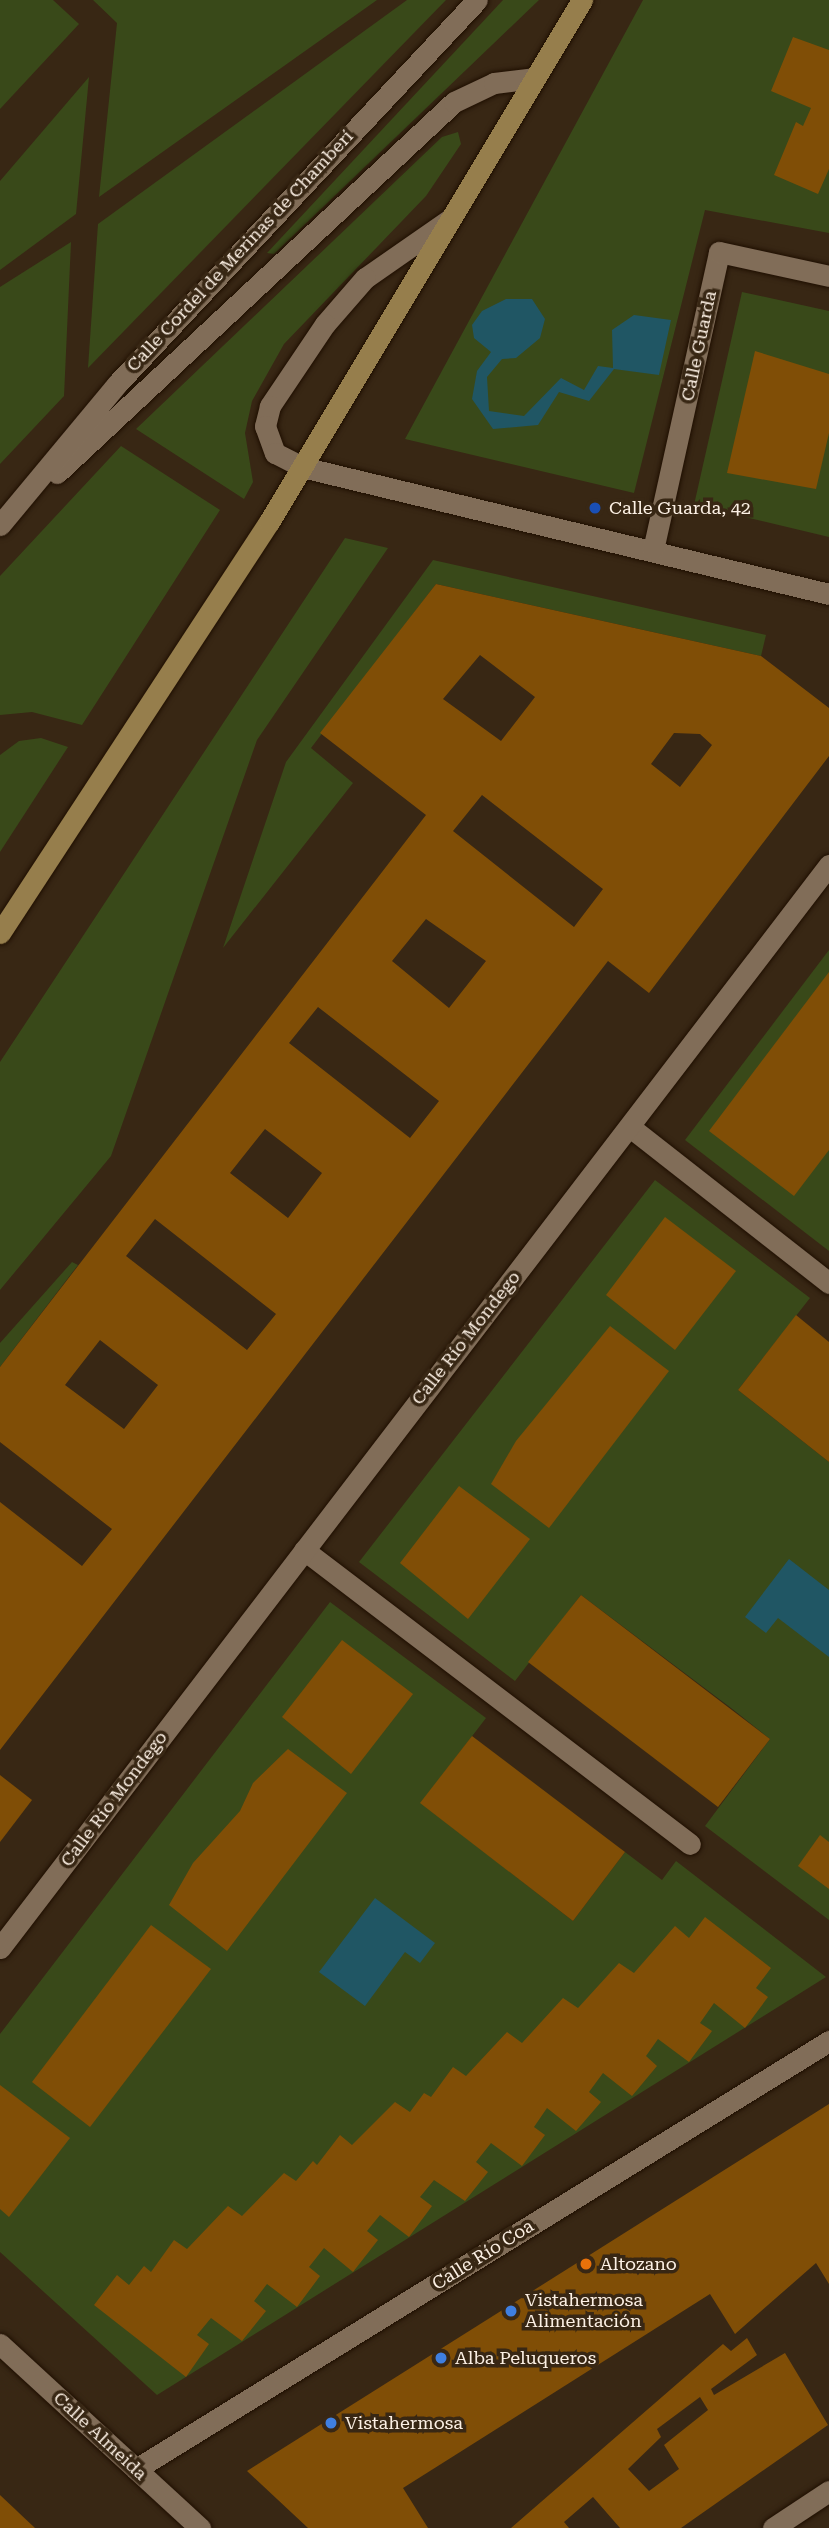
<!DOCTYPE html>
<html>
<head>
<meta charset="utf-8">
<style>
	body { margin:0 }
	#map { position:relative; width:829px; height:2528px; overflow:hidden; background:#382714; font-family:"Roboto Serif",serif }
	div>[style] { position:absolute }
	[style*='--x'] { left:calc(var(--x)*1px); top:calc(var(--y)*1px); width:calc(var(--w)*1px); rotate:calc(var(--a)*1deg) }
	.green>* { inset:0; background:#394919 }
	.water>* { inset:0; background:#205664 }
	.building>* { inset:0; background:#804e06 }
	.roads { filter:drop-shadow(0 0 2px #1f0f00) drop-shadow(0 0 2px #1f0f00) }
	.street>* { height:21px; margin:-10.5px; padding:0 10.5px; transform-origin:10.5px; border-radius:10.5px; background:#816d58 }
	.secondary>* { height:21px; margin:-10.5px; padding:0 10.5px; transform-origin:10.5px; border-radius:10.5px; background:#967e4c }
	.dots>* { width:19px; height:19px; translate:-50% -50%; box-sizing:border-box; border:4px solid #382714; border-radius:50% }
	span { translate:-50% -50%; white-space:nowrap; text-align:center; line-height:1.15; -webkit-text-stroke:7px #382714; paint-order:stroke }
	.street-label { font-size:18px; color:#fcf0e4 }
	.poi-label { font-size:18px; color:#fcf0e4 }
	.left { translate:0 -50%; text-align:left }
</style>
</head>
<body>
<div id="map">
	<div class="green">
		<div style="clip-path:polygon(0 0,53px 0,79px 24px,0 109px)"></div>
		<div style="clip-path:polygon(93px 0,377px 0,99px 197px,117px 23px)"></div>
		<div style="clip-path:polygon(407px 0,446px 0,88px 368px,98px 224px)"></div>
		<div style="clip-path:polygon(503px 0,539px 0,274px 254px,267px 253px)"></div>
		<div style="clip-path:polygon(643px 0,829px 0,829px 233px,705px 210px,634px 493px,405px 439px)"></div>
		<div style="clip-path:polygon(89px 77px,76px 214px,0 270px,0 181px)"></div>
		<div style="clip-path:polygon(458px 132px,461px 144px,426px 196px,284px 344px,252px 401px,245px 433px,253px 482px,244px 499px,136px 429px,442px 137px)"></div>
		<div style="clip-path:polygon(71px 242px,64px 396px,0 464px,0 287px)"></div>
		<div style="clip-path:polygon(742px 292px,829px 311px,829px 537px,694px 505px)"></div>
		<div style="clip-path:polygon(121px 446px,220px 510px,82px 725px,32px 712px,0 715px,0 576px)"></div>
		<div style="clip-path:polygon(345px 538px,388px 548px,257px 740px,111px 1156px,0 1290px,0 1062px)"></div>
		<div style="clip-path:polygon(433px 560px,766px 635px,761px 656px,436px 584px,311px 748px,353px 783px,223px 948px,286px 762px)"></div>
		<div style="clip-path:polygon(41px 738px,68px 747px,0 852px,0 755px,19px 741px)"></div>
		<div style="clip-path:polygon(829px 950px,829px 1251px,685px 1140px)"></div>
		<div style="clip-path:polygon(655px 1180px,810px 1298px,738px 1390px,829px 1462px,829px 1920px,705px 1826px,770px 1739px,731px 1708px,581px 1595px,515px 1681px,359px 1562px)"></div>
		<div style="clip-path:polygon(72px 1262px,78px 1265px,0 1367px,0 1343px)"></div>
		<div style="clip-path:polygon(330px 1602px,486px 1718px,421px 1803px,573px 1921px,625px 1852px,662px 1880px,676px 1861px,826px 1977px,157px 2395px,0 2252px,0 2034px)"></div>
	</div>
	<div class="water">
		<div style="clip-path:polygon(506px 299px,532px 299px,545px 319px,540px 338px,516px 358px,502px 359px,487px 377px,489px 411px,524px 416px,561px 378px,584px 390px,598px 366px,613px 368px,612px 330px,634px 315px,671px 320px,659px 375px,614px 369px,589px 401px,559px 392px,538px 425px,493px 429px,472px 399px,477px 371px,491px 352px,474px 338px,472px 325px,482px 311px)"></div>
		<div style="clip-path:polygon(789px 1559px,829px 1590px,829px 1657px,778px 1618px,766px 1633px,745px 1617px)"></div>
		<div style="clip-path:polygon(375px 1898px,435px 1943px,420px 1963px,405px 1952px,365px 2006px,319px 1972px)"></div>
	</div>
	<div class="building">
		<div style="clip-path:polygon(793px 37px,829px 50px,829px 169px,818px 194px,774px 175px,796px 122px,803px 126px,811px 108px,771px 91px)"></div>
		<div style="clip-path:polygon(755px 351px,829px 374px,829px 433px,816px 489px,727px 473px)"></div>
		<div style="clip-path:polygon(evenodd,436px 584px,761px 656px,829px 708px,829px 756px,649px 993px,608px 961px,0 1750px,0 1502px,82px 1566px,112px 1529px,0 1442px,0 1367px,426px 815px,320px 733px,436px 584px,480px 655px,535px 697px,501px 741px,443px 699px,480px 655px,436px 584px,674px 733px,700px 734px,712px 745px,680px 787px,651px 764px,674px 733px,436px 584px,482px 795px,603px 889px,574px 927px,453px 831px,482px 795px,436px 584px,426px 919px,486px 961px,449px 1008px,392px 961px,426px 919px,436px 584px,318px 1007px,439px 1101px,410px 1138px,289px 1043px,318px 1007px,436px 584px,265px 1129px,322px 1173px,288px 1218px,230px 1173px,265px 1129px,436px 584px,155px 1219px,276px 1314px,247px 1350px,126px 1256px,155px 1219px,436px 584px,100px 1340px,158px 1385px,124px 1429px,65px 1385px,100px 1340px)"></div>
		<div style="clip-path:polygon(829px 972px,829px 1150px,794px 1196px,709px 1131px)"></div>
		<div style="clip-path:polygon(665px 1217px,736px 1271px,675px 1350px,606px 1295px)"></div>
		<div style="clip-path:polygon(796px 1315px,829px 1342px,829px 1462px,738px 1390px)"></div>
		<div style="clip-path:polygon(610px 1326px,669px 1371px,549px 1528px,491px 1484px,516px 1441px)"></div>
		<div style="clip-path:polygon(459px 1486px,530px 1539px,468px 1619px,400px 1563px)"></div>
		<div style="clip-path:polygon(581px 1595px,770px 1739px,718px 1807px,528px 1662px)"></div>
		<div style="clip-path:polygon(342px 1640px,413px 1694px,351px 1774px,282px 1717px)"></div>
		<div style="clip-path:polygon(472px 1736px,625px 1852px,573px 1921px,420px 1803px)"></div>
		<div style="clip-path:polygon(288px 1749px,347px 1793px,227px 1951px,169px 1905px,193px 1863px,240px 1811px,253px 1783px)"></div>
		<div style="clip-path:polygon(0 1775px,32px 1800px,0 1842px)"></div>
		<div style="clip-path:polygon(820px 1835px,829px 1842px,829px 1889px,798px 1866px)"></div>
		<div style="clip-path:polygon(705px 1917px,771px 1968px,756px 1988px,768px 1997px,745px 2028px,714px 2003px,700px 2023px,712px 2031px,689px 2062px,658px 2039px,646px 2056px,657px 2066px,632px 2096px,603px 2073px,589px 2092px,601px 2102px,576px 2131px,547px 2108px,534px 2127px,545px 2135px,522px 2166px,491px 2143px,476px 2162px,488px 2172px,465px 2201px,434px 2180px,420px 2197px,432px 2206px,409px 2237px,380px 2215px,367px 2231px,378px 2240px,353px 2272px,324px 2248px,309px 2267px,320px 2276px,297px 2307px,267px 2284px,254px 2301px,266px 2311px,242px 2341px,211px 2318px,197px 2335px,209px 2344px,186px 2377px,94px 2305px,117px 2275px,129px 2285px,144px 2266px,151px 2272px,174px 2240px,187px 2249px,228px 2206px,242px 2216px,284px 2173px,296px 2181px,313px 2161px,317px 2165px,340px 2135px,352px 2145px,395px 2102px,410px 2112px,424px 2093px,431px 2097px,453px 2067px,466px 2076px,507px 2032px,522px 2043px,563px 1998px,578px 2008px,619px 1963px,634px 1973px,675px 1926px,689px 1938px)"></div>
		<div style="clip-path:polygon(151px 1925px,211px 1969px,90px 2127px,32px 2082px)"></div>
		<div style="clip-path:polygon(0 2085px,70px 2138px,9px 2217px,0 2209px)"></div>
		<div style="clip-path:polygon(829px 2104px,829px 2284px,816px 2263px,735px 2334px,710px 2294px,403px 2488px,428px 2528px,308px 2528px,247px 2471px)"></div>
		<div style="clip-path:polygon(evenodd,747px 2338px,757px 2355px,711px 2389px,714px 2395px,785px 2353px,828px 2425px,681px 2528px,620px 2528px,593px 2497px,564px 2522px,569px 2528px,511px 2528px,723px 2344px,731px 2351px,747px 2338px,700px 2397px,708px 2410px,664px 2445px,679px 2469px,649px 2491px,628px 2469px,661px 2437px,657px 2429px,700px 2397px)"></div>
		<div style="clip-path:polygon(0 2495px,35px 2528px,0 2528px)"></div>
	</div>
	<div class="roads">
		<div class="street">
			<div style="--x:450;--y:219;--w:103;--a:145.2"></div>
			<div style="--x:365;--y:278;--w:61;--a:131"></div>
			<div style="--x:325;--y:324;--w:99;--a:123.9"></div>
			<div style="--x:270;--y:406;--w:21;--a:104"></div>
			<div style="--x:265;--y:426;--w:29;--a:70"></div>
			<div style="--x:275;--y:453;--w:30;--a:27"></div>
			<div style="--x:302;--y:467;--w:542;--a:13.55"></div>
			<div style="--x:57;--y:473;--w:543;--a:-43.06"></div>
			<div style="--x:454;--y:102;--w:44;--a:-25.4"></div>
			<div style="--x:494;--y:83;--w:38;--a:-7"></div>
			<div style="--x:0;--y:525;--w:183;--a:-50.3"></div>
			<div style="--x:117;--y:384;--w:526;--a:-46.85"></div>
			<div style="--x:653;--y:550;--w:305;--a:-77.5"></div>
			<div style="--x:719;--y:252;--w:113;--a:12.3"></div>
			<div style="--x:630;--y:1127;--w:253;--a:38.1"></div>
			<div style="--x:304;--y:1550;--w:485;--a:37.3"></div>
			<div style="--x:0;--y:1948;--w:1364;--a:-52.57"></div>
			<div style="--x:0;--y:2344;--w:272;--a:42.6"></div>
			<div style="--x:136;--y:2469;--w:815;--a:-31.7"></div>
			<div style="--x:773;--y:2528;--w:67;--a:-33.5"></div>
		</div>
		<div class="secondary">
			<div style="--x:0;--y:933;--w:491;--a:-56.8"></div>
			<div style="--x:269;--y:522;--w:609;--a:-59.05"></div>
		</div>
	</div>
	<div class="dots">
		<div style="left:595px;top:508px;background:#1a4fb4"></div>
		<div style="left:586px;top:2264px;background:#e8710a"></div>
		<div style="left:511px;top:2311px;background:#3f7fe0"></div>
		<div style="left:441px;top:2358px;background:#3f7fe0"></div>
		<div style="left:331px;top:2423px;background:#3f7fe0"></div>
	</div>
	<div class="street-label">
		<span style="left:240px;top:251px;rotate:-47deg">Calle Cordel de Merinas de Chamberí</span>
		<span style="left:699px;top:346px;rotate:-78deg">Calle Guarda</span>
		<span style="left:466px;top:1338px;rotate:-52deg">Calle Río Mondego</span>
		<span style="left:114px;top:1799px;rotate:-53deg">Calle Río Mondego</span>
		<span style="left:483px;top:2255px;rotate:-32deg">Calle Río Coa</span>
		<span style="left:100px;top:2436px;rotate:43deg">Calle Almeida</span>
	</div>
	<div class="poi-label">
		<span class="left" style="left:609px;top:508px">Calle Guarda, 42</span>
		<span class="left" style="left:600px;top:2264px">Altozano</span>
		<span class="left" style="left:525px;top:2311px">Vistahermosa<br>Alimentación</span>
		<span class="left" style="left:455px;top:2358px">Alba Peluqueros</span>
		<span class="left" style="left:345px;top:2423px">Vistahermosa</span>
	</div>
</div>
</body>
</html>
